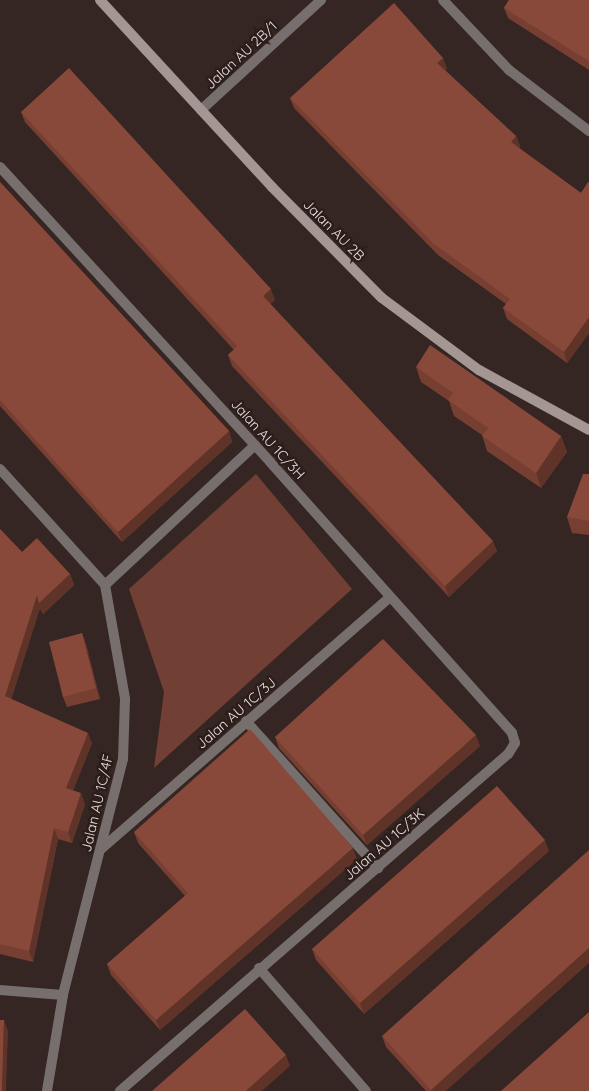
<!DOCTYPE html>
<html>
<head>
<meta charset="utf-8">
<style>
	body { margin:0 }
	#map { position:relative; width:589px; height:1091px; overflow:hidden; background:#352623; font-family:Quicksand,sans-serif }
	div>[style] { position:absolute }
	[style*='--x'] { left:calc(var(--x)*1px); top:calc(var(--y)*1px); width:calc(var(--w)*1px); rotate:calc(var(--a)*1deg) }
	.green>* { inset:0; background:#713f34 }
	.lane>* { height:10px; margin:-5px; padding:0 5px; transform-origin:5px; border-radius:5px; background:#776f6d }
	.street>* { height:10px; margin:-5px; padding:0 5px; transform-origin:5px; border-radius:5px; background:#776f6d }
	.secondary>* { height:10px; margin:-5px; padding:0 5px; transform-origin:5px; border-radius:5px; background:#a39693 }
	.wall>* { inset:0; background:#763f32 }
	.shaded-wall>* { inset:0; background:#603329 }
	.building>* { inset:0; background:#89493a }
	span { translate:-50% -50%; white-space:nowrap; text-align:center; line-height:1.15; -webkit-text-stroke:5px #2b1d19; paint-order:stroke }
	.street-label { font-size:14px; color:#e9dedc }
</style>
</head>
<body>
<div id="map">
	<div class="green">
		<div style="clip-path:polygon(256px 474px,352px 589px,154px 768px,164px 692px,129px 589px)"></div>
	</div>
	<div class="lane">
		<div style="--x:105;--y:585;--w:205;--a:-43"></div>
		<div style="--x:246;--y:721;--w:198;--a:48.1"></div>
	</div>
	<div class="street">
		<div style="--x:443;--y:0;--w:96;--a:46.7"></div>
		<div style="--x:509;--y:70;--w:101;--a:37.3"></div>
		<div style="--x:201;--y:110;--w:163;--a:-42.5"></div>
		<div style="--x:0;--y:167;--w:400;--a:47.5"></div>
		<div style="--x:270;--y:462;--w:363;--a:48.2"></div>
		<div style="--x:512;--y:733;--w:10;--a:73"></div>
		<div style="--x:515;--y:743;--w:13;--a:122"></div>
		<div style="--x:508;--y:754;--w:514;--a:139.02"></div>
		<div style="--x:0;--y:469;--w:156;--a:47.8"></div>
		<div style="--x:105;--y:585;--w:116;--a:80"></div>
		<div style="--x:125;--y:699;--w:60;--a:91.9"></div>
		<div style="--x:123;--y:759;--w:244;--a:104.3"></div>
		<div style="--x:63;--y:995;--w:97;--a:99.5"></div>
		<div style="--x:100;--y:850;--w:385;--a:-41.1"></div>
		<div style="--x:259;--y:968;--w:163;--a:49"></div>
		<div style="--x:0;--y:990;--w:63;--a:4.5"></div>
	</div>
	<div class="secondary">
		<div style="--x:100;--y:0;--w:254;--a:47.4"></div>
		<div style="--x:272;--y:187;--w:156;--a:45.3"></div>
		<div style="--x:382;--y:298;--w:121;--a:36.6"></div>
		<div style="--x:479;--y:370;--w:125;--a:28.6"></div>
	</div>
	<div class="wall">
		<div style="clip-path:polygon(508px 0,589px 0,589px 70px,508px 18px,504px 8px,509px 0)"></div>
		<div style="clip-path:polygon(443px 58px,447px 69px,445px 70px,516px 136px,520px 146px,519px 148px,581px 193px,589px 183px,589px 333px,567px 363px,507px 319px,503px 308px,506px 304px,438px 255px,294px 108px,290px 98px)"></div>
		<div style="clip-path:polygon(21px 112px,275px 300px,270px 304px,497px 551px,449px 597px,232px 366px,228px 355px,234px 350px,25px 122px)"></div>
		<div style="clip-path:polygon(0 182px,229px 431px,232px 442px,122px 542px,0 406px)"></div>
		<div style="clip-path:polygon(416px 367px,561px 436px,567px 452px,541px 488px,487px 451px,482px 435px,454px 416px,449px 401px,421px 382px)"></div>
		<div style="clip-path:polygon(589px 474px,589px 535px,572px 533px,567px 517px)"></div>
		<div style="clip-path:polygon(0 529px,22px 552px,70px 574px,74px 585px,43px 614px,40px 608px,11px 699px,92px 743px,73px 790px,85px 804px,72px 843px,58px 839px,33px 962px,0 954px)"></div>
		<div style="clip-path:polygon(82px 633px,86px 644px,100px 699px,67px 707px,63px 697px)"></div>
		<div style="clip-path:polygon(275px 737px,480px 746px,367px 845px,279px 748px)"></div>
		<div style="clip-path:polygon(134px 832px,357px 859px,160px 1030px,111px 975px,107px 964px,185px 896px,138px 843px)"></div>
		<div style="clip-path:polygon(549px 851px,364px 1014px,316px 960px,312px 949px)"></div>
		<div style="clip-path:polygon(382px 1036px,446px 1091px,426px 1091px,386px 1047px)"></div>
	</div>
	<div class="shaded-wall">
		<div style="clip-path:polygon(443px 58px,447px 69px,441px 74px,437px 63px)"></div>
		<div style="clip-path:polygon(516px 136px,520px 146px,515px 153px,511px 142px)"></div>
		<div style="clip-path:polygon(271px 289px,275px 300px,267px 307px,263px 296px)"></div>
		<div style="clip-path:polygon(589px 317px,589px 333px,567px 363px,564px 352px)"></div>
		<div style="clip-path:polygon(229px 431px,232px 442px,122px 542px,118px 532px)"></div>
		<div style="clip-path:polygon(561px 436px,567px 452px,541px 488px,536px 473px)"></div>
		<div style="clip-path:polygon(493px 541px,497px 551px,449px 597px,445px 586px)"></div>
		<div style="clip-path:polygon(70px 574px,74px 585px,43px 614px,40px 608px,9px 707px,5px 696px,37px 595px)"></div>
		<div style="clip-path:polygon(82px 633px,86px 644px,100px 699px,96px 688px)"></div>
		<div style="clip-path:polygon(88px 733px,92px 743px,70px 799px,66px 788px)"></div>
		<div style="clip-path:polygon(476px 735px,480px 746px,367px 845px,363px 835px)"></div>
		<div style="clip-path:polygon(81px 793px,85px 804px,72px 843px,68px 832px)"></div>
		<div style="clip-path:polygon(54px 828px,58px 839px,33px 962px,29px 951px)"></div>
		<div style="clip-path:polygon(545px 840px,549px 851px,364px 1014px,360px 1003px)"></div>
		<div style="clip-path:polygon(353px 848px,357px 859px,160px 1030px,156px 1020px)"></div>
		<div style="clip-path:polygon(589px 948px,589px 963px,446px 1091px,431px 1091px,431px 1090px)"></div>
		<div style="clip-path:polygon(4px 1020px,8px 1031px,6px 1091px,2px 1091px)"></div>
		<div style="clip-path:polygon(286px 1055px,290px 1066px,262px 1091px,246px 1091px)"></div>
	</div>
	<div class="building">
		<div style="clip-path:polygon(509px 0,589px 0,589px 61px,504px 8px)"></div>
		<div style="clip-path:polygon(394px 3px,443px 58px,437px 63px,516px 136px,511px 142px,581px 193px,588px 182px,589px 183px,589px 317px,564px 352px,503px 308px,510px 299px,434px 244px,290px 98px)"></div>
		<div style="clip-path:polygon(69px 68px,271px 289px,263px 296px,493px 541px,445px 586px,228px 355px,237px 346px,21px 112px)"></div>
		<div style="clip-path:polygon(0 182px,229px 431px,118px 532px,0 400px)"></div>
		<div style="clip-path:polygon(430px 345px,561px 436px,536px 473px,482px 436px,488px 428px,448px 400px,453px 393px,416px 367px)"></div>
		<div style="clip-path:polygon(583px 474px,589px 474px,589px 521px,567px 517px)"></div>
		<div style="clip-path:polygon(0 529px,22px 552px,37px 538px,70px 574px,39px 603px,37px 595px,5px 696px,88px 733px,66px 788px,81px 793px,68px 832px,54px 828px,29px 951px,0 944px)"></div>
		<div style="clip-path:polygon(82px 633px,96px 688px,63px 697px,49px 642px)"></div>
		<div style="clip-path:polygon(383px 639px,476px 735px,363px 835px,275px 737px)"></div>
		<div style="clip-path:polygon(250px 729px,353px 848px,156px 1020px,107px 964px,188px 893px,134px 832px)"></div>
		<div style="clip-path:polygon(497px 786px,545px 840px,360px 1003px,312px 949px)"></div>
		<div style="clip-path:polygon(589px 850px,589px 948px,431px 1090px,382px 1036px)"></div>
		<div style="clip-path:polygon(245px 1009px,286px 1055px,246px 1091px,152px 1091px)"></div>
		<div style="clip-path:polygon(589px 1012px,589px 1091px,501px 1091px)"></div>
		<div style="clip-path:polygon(0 1020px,4px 1020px,2px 1091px,0 1091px)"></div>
	</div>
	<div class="street-label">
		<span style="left:241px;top:55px;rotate:-43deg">Jalan AU 2B/1</span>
		<span style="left:334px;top:230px;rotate:45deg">Jalan AU 2B</span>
		<span style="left:268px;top:439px;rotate:48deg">Jalan AU 1C/3H</span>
		<span style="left:236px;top:713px;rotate:-41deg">Jalan AU 1C/3J</span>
		<span style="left:97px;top:803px;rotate:-77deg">Jalan AU 1C/4F</span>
		<span style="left:384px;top:844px;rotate:-41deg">Jalan AU 1C/3K</span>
	</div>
</div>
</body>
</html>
